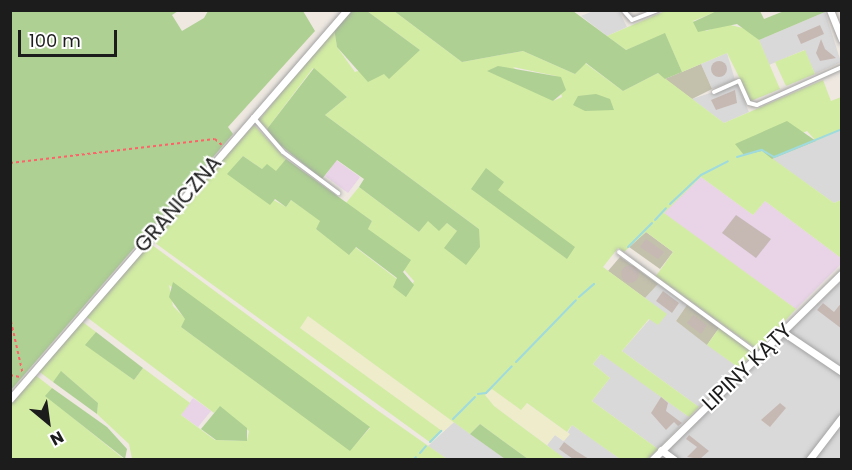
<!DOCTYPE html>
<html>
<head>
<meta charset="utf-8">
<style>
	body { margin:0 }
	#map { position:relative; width:852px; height:470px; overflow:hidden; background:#eee8e1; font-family:Poppins,sans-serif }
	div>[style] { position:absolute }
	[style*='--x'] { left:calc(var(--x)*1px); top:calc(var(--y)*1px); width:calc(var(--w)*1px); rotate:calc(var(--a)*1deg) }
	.residential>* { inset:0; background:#dad9d9 }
	.industrial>* { inset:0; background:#e8d3e7 }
	.construction>* { inset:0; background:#c3c0ac }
	.farmland>* { inset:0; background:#eeeccb }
	.grass>* { inset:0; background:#d2eca3 }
	.forest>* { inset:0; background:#aed093 }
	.stream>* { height:2px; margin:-1px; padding:0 1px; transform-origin:1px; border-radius:1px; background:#9fdadf }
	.building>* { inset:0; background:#c6b9b4 }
	.round { border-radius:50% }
	.path>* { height:1.5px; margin-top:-0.75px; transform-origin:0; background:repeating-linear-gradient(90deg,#ff6169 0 3px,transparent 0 6px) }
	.roads { filter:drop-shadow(0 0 2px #a3a3a3) drop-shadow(0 0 2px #a3a3a3) }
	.lane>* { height:4px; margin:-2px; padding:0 2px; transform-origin:2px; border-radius:2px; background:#fff }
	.street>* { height:7px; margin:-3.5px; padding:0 3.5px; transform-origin:3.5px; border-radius:3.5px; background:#fff }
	span { translate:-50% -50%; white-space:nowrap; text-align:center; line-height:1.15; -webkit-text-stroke:4.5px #fff; paint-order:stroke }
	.street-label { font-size:21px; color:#1c1c1c }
	.frame { position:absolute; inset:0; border:12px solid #1c1c1c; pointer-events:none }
	.north { position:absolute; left:18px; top:392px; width:60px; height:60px; -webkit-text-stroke:4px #fff; paint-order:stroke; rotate:151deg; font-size:16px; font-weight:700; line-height:24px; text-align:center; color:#1c1c1c }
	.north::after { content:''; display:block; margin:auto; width:21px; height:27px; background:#1c1c1c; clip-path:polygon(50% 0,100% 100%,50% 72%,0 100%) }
	.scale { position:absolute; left:18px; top:30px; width:99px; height:27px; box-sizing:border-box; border:3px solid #1c1c1c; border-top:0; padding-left:8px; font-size:18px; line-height:21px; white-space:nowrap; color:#1c1c1c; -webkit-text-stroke:4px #fff; paint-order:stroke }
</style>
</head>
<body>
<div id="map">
	<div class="residential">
		<div style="clip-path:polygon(593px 11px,619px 11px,627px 27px,607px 36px,581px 16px)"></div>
		<div style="clip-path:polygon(825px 12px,841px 62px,815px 74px,804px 50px,769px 65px,759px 40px)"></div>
		<div style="clip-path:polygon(727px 53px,735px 80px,712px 89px,701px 64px)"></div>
		<div style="clip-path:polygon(737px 84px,749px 112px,724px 123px,692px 99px)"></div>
		<div style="clip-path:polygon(841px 130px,841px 200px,834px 203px,772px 159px)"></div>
		<div style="clip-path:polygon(841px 281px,841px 459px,661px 460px,671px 448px)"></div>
		<div style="clip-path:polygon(658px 284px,687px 305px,676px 321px,739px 368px,699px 407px,622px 351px,650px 319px,666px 315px,645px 298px)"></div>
		<div style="clip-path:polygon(602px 353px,689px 417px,658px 449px,592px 401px,610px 378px,593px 364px)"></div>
		<div style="clip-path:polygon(454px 422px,505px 459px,447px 459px,428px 446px)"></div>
		<div style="clip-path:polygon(572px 425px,598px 443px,620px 459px,563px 459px,547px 445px,555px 435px,563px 441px)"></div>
	</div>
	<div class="industrial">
		<div style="clip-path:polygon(336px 160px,360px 177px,348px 193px,325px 176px)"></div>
		<div style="clip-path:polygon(701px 177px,753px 215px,765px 201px,841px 258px,841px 264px,796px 309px,663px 213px)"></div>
		<div style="clip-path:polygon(193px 398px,211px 411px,198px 427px,181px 415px)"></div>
	</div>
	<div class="construction">
		<div style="clip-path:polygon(701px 64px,712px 89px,692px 99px,665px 79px)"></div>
		<div style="clip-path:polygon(646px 232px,673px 252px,660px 269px,629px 247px)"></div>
		<div style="clip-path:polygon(620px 257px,658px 284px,645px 298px,608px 271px)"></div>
		<div style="clip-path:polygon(687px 305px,719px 328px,707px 345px,676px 321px)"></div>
	</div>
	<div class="farmland">
		<div style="clip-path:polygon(308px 316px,454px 422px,443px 432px,300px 328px)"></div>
		<div style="clip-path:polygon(492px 388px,521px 410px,526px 403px,570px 434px,564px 441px,555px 435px,547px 445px,494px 406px,485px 395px)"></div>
	</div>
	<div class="grass">
		<div style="clip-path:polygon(evenodd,367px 11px,394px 11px,462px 62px,523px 51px,575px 74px,585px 63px,623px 91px,658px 73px,724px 123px,823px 80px,831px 101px,841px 97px,841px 130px,816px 141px,807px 131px,762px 151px,834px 203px,841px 200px,841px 258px,765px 201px,753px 215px,701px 177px,664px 213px,796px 309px,758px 350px,656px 276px,673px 252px,646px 232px,624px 252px,618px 248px,603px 267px,667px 314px,658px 325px,649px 319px,622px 351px,699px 407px,689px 417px,601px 354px,593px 364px,610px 378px,592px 401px,658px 449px,647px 459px,620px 459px,572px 425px,567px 432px,527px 403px,521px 410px,492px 389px,485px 395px,494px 406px,564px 458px,528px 459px,480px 424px,470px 434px,308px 316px,300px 328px,442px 431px,431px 443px,151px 240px,254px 125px,286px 159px,276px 172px,262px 169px,243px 156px,228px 174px,286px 207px,291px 200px,321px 221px,316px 229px,350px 254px,355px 247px,397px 279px,406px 296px,414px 281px,368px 229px,372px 221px,346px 203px,359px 187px,419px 232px,428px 220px,439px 230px,447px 223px,457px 231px,479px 229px,325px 115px,347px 97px,313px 68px,267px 129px,259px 120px,334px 28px,337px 47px,355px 72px,420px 50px,367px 11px,513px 67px,556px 76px,562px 97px,553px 101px,513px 67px,367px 11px,471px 188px,497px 190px,567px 258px,566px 258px,471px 188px)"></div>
		<div style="clip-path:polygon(665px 11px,718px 11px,693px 21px,706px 31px,726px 24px,747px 29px,759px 40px,780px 89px,751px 101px,727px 53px,682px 72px,665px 34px,626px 50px,607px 36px)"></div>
		<div style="clip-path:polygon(805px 50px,815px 74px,786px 86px,775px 62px)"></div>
		<div style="clip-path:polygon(evenodd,148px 242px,377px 410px,447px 459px,132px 459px,129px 444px,97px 414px,98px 403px,62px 372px,53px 382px,37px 370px,80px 320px,96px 332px,86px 345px,134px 380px,143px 368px,190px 403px,181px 415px,215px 440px,247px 441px,249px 431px,220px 407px,214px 413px,84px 315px,148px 242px,169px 285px,370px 428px,350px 450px,181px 327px,186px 319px,173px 306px,169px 285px)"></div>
		<div style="clip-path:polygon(719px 328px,754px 353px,739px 368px,707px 345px)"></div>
		<div style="clip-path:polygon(34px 374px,52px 388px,46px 396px,125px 460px,11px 460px,11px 402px)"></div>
	</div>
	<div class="forest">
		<div style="clip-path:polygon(11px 10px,178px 11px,172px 15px,182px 31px,204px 18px,208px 11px,303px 11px,315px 31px,228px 127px,233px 134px,11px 390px)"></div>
		<div style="clip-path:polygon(719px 10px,760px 11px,764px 19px,784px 11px,825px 12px,759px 40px,737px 24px,698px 32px,693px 22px)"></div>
		<div style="clip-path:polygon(352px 11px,367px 11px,420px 50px,389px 79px,384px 74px,368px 82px,337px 47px,334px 28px)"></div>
		<div style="clip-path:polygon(394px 11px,573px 11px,626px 50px,665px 33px,682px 72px,665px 79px,658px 73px,623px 91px,586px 63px,575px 74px,523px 51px,462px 62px)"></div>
		<div style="clip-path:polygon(498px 66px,561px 77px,566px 90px,553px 101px,487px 71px)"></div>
		<div style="clip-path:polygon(314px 68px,347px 97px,325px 115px,479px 229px,480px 247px,466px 265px,444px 248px,457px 231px,447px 223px,439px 231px,428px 221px,419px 232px,359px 187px,364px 179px,337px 160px,322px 179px,273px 139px,267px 129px)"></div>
		<div style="clip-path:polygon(596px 94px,610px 99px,614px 110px,585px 111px,573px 105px,578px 96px)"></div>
		<div style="clip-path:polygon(787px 121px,816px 141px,772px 159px,762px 151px,744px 155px,735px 144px)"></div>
		<div style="clip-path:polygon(243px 156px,262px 169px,267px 164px,276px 171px,286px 159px,372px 221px,368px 229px,411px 260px,403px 272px,414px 285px,406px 297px,393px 287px,397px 278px,356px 247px,349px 255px,316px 229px,320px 221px,291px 200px,286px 207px,275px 199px,270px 205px,227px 174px)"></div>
		<div style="clip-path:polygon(486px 168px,504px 182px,498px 190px,575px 247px,567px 259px,471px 189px)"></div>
		<div style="clip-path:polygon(173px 282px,370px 427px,350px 451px,181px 327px,185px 319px,169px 297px)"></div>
		<div style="clip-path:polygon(96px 332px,143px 368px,134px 380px,85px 345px)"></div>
		<div style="clip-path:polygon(61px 371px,98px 403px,97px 414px,53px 382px)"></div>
		<div style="clip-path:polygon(52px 388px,107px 427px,127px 449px,125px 459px,45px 396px)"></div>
		<div style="clip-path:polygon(220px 406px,247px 428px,247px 441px,216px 440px,201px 429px)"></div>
		<div style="clip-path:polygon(480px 424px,528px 459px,505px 459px,470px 434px)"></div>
	</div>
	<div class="stream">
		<div style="--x:737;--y:157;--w:26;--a:-16"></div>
		<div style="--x:762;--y:150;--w:14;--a:30"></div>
		<div style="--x:774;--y:157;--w:74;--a:-22.4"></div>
		<div style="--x:670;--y:204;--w:42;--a:-43.1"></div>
		<div style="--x:701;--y:175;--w:30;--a:-27"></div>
		<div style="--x:655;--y:220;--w:16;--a:-47"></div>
		<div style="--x:628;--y:247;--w:34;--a:-45"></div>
		<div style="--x:579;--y:297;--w:20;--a:-41"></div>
		<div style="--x:516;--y:362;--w:86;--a:-45.9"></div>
		<div style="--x:478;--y:394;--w:8;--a:-7"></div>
		<div style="--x:486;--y:393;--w:37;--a:-46"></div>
		<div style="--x:453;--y:419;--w:31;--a:-45"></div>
		<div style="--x:430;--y:442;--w:16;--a:-45"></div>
		<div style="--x:420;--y:453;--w:9;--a:-49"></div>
		<div style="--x:413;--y:460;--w:4;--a:-45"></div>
	</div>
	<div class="building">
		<div style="clip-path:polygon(820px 25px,824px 34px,801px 44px,797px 35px)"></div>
		<div style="clip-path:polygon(821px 39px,825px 49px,836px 58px,820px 61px,816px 53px)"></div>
		<div class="round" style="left:711px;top:61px;width:16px;height:16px"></div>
		<div style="clip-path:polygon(735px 90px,737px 103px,716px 110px,711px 100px)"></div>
		<div style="clip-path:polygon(736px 215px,771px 239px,756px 258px,722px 233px)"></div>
		<div style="clip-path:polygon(646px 239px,664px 252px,658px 259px,640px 247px)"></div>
		<div class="round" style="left:621px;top:265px;width:18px;height:18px"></div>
		<div style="clip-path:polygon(663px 291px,679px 303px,672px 313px,656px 301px)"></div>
		<div style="clip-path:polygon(842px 302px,842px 329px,817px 310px,823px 303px,834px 312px)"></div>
		<div style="clip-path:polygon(693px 315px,707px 325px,701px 334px,687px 323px)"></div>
		<div style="clip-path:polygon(661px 397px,668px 403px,666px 411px,682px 423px,678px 426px,674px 422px,666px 430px,651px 413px)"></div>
		<div style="clip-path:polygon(780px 403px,786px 408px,770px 427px,761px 420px)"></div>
		<div style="clip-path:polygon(689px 435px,709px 451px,700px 459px,687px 457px,697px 447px,686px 439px)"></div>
		<div style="clip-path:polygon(564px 442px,576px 451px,589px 459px,573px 459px,559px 449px)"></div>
	</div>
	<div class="path">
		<div style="--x:10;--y:163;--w:206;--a:-6.7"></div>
		<div style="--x:215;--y:139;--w:9;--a:41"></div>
		<div style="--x:10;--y:316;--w:59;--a:77.4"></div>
		<div style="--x:10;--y:375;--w:10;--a:11"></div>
	</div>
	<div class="roads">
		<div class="lane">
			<div style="--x:623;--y:10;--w:13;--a:48"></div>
			<div style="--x:632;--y:20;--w:28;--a:-21"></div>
			<div style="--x:714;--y:92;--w:27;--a:-24"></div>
			<div style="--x:739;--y:81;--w:24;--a:66"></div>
			<div style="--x:749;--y:103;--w:8;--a:14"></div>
			<div style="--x:757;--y:105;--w:93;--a:-24.1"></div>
			<div style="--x:253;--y:117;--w:46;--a:49.4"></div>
			<div style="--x:283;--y:152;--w:69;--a:36.7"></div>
			<div style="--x:619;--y:252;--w:174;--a:36.3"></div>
		</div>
		<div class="street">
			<div style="--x:830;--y:10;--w:32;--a:68"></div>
			<div style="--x:783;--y:332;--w:71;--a:34.1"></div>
			<div style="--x:10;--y:399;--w:515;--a:-49.1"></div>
			<div style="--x:661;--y:450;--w:17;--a:36"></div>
			<div style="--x:652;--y:460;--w:267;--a:-44.5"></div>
			<div style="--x:809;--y:460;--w:54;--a:-52.5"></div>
		</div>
	</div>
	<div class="street-label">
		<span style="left:178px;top:204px;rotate:-49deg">GRANICZNA</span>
		<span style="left:747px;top:367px;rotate:-44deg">LIPINY KĄTY</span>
	</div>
	<div class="frame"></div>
	<div class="north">N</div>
	<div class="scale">100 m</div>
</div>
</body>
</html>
